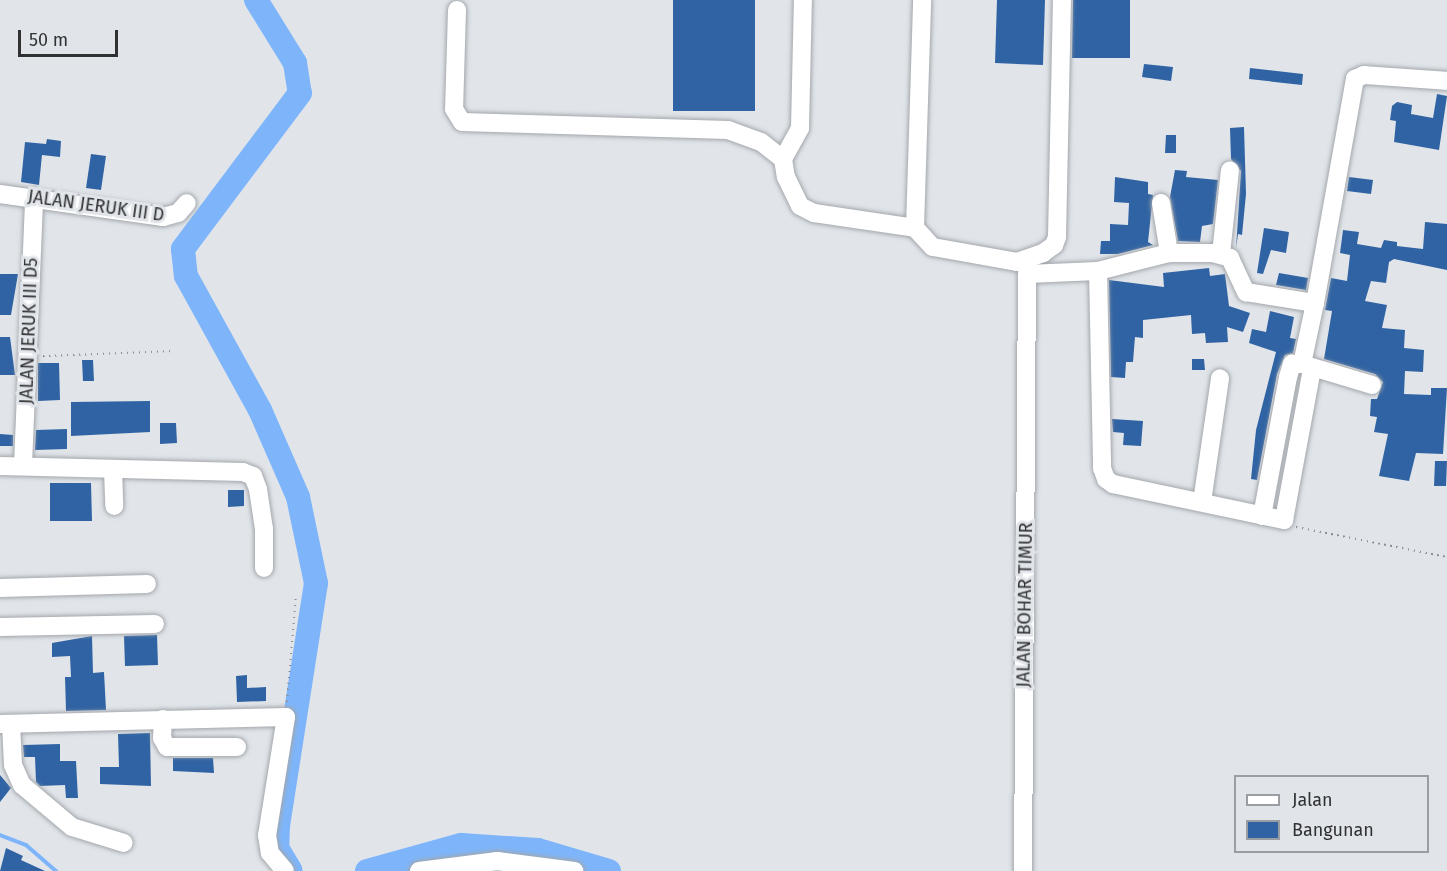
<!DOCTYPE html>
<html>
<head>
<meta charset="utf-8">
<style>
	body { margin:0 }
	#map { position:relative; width:1447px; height:871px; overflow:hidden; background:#e1e5ea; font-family:"Fira Sans",sans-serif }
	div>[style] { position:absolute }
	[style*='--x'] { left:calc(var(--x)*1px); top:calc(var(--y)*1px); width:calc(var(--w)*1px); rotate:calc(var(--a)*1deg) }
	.stream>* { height:4px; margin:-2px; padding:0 2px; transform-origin:2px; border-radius:2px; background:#7eb5fa }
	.river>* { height:24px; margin:-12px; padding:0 12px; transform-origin:12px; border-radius:12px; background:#7eb5fa }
	.building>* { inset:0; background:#3063a3 }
	.path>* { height:2px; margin-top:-1px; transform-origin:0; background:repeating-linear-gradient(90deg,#8b8e91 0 1.5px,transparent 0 6px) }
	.roads { filter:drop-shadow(0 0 2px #a3a7ac) drop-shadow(0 0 2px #a3a7ac) }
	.minor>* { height:18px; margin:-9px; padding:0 9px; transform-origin:9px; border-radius:9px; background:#fff }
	span { translate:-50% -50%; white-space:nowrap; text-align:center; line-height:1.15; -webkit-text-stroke:6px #e1e5ea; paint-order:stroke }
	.street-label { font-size:18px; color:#303133 }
	.legend { position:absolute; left:1234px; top:775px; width:195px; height:78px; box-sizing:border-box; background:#e1e5ea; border:2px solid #9a9da1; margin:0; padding:8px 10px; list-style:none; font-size:18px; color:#303133 }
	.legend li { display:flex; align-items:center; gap:12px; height:30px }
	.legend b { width:30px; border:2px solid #9a9da1 }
	.scale { position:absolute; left:18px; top:30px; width:100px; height:27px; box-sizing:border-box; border:3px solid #303133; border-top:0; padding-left:8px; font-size:18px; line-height:21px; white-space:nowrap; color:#303133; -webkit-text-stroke:4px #e1e5ea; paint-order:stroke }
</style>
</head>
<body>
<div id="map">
	<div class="stream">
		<div style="--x:0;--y:835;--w:28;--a:21"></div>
		<div style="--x:26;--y:845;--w:40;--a:41"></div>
	</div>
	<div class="river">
		<div style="--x:256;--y:0;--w:74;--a:58.2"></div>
		<div style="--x:295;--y:63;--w:30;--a:81"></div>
		<div style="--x:300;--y:93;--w:195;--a:126.9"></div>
		<div style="--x:183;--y:249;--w:27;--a:84"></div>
		<div style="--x:186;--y:276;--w:153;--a:61.1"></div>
		<div style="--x:260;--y:410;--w:95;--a:66.4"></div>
		<div style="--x:298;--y:497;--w:88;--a:78.2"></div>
		<div style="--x:316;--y:583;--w:245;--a:98.9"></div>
		<div style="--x:278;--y:825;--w:23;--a:92"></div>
		<div style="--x:277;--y:848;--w:26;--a:59"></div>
		<div style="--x:367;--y:871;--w:98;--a:-15.5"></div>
		<div style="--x:461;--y:845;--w:77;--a:3.7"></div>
		<div style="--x:538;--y:850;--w:74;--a:16.5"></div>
	</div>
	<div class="building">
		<div style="clip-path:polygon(673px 0,755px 0,755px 111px,673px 111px)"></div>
		<div style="clip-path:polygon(997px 0,1045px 0,1043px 65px,995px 63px)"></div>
		<div style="clip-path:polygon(1073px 0,1130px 0,1130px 58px,1072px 58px)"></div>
		<div style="clip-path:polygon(1144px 64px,1173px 67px,1171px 81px,1142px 77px)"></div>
		<div style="clip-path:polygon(1250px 68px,1303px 74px,1302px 85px,1249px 79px)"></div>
		<div style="clip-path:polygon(1437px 94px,1447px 96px,1439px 150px,1394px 142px,1396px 121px,1390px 120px,1392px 106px,1397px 102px,1412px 105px,1411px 114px,1433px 118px)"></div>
		<div style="clip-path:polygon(1244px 127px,1246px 194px,1242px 235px,1238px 234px,1236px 249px,1241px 171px,1231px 159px,1230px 128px)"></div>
		<div style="clip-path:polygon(1166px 135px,1176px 135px,1176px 153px,1165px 153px)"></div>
		<div style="clip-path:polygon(47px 139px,61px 141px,60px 157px,42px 155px,39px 185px,21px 182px,25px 142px,46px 144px)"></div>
		<div style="clip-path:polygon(91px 154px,106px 156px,101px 190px,86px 188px)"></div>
		<div style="clip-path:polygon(1175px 170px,1187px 171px,1186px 177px,1218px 180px,1213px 224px,1202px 226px,1200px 242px,1178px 241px,1170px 197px)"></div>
		<div style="clip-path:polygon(1115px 177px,1148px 182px,1148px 194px,1153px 195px,1148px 242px,1153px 245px,1118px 254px,1100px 254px,1101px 241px,1110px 241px,1110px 224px,1128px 225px,1129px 203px,1114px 202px)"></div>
		<div style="clip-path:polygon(1349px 177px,1373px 180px,1371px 194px,1347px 191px)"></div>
		<div style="clip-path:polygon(1425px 222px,1447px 224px,1447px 270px,1394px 259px,1389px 262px,1386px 283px,1371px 281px,1365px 301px,1387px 305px,1382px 328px,1405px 330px,1404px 348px,1424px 350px,1423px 372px,1405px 371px,1404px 394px,1431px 395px,1431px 388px,1447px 388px,1443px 454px,1416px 453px,1409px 481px,1379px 476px,1388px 434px,1374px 432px,1377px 417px,1370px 416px,1371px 399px,1377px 399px,1383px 382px,1375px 374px,1324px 359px,1332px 311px,1325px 310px,1331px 278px,1347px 281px,1350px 255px,1340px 253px,1343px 230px,1359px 232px,1357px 244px,1381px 248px,1384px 240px,1397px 242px,1397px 246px,1423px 249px)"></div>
		<div style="clip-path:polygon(1264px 228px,1289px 232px,1286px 253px,1271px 250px,1263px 274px,1257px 273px)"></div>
		<div style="clip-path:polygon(1209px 268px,1210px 276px,1225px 274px,1229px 306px,1250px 313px,1243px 332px,1227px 327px,1228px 342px,1206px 343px,1205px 333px,1192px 334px,1191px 315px,1143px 320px,1143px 338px,1135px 337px,1133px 362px,1126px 362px,1125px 378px,1111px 377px,1109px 280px,1164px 287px,1163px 273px)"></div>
		<div style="clip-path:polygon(1279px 273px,1308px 278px,1306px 290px,1276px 285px)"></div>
		<div style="clip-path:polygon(0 274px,18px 274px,11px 315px,0 315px)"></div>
		<div style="clip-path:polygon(1270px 311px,1294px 317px,1290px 338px,1296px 339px,1293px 353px,1285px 355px,1277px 374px,1257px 480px,1251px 479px,1256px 430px,1276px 352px,1249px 343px,1252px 329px,1266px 332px)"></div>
		<div style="clip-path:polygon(0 337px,10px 337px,15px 375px,0 375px)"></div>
		<div style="clip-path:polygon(1192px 359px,1204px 359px,1205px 370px,1192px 370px)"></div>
		<div style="clip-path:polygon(82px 360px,93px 360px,94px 381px,83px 381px)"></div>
		<div style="clip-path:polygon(38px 363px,59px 363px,60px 400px,38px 401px)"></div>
		<div style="clip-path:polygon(150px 401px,150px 432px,71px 436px,71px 402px)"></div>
		<div style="clip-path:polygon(1112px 419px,1143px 421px,1141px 446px,1123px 445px,1124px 433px,1113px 432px)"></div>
		<div style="clip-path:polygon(160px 423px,176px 423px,177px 443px,160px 444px)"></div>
		<div style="clip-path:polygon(67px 429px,67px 449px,35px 450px,36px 430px)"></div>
		<div style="clip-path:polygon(0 434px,13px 435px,13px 446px,0 446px)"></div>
		<div style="clip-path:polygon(1435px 461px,1447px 461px,1446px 486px,1434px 486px)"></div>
		<div style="clip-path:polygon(50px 483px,91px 483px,92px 521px,50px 521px)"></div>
		<div style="clip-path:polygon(228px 490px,244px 490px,244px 506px,228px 507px)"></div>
		<div style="clip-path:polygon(157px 635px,158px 665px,125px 666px,124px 636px)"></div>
		<div style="clip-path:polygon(92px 636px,93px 673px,104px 672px,106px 710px,66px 711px,65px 677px,71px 677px,70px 656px,52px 657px,52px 643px)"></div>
		<div style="clip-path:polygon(247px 675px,247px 688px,266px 687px,266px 701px,237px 702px,236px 676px)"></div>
		<div style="clip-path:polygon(150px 733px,151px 786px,100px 784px,100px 767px,119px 767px,118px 734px)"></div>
		<div style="clip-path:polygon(60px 744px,60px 761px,76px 761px,78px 798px,66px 798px,65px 785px,40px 786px,36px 782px,35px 757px,24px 757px,23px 745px)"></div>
		<div style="clip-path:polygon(173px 758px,213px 758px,214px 773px,173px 771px)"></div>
		<div style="clip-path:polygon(0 775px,11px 788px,0 802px)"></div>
		<div style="clip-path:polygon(6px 848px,23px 856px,21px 860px,45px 871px,0 871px)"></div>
	</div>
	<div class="path">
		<div style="--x:43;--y:356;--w:132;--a:-2.2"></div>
		<div style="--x:1296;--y:527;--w:154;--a:11.2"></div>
		<div style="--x:287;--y:702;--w:107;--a:-85.2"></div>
	</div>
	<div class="roads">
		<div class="minor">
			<div style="--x:457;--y:10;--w:99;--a:91.7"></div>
			<div style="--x:454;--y:109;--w:15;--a:58"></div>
			<div style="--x:462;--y:122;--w:266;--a:1.7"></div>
			<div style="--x:728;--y:130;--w:35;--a:20"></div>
			<div style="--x:761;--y:142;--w:28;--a:38"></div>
			<div style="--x:783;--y:159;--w:18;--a:81"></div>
			<div style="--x:786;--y:177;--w:32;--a:64"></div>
			<div style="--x:800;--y:206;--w:16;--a:27"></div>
			<div style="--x:814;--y:213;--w:102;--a:8.4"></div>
			<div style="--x:915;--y:228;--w:26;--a:47"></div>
			<div style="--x:933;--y:247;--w:85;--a:10.1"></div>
			<div style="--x:1017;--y:262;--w:28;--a:-19"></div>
			<div style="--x:1043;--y:253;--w:14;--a:-36"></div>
			<div style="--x:1054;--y:245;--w:9;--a:-69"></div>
			<div style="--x:1057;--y:237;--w:237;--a:-88.8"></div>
			<div style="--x:783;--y:159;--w:35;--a:-61"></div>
			<div style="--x:800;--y:128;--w:128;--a:-88.7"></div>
			<div style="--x:0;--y:194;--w:165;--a:8"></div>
			<div style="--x:163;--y:217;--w:16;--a:-15"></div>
			<div style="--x:178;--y:213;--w:13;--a:-48"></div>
			<div style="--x:1161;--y:203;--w:51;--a:80.9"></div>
			<div style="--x:915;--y:228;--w:228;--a:-88.2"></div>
			<div style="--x:1221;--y:254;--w:84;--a:-83.9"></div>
			<div style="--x:1098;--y:271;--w:197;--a:88.8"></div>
			<div style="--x:1102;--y:468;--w:12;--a:70"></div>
			<div style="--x:1106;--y:479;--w:9;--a:36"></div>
			<div style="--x:1113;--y:484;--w:175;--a:11.9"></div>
			<div style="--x:1284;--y:520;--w:154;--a:-79.5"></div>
			<div style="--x:1315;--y:303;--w:62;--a:102"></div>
			<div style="--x:1302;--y:364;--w:73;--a:16.7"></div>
			<div style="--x:23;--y:465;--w:268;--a:-87.6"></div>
			<div style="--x:0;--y:466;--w:243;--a:1.4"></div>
			<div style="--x:243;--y:472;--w:11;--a:22"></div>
			<div style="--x:253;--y:476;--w:14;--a:69"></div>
			<div style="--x:258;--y:489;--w:40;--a:81.5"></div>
			<div style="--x:264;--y:529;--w:39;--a:90"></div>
			<div style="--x:113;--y:469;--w:37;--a:88"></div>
			<div style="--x:1202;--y:502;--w:125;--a:-81.7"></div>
			<div style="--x:1262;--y:516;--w:141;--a:-79.4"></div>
			<div style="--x:1288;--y:377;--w:14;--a:-73"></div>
			<div style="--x:1292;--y:364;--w:10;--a:0"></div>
			<div style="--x:0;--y:588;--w:147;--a:-1.6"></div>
			<div style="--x:0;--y:627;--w:155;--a:-1.1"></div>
			<div style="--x:163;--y:719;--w:19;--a:93"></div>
			<div style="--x:162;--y:738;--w:10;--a:61"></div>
			<div style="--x:167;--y:747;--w:70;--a:0"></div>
			<div style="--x:0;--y:724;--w:286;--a:-1.4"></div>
			<div style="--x:286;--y:717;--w:120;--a:99.1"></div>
			<div style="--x:267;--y:835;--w:18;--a:81"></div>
			<div style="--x:270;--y:853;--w:23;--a:50"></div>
			<div style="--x:11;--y:724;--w:41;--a:87.2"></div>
			<div style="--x:13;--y:765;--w:22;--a:66"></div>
			<div style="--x:22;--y:785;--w:65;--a:40"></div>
			<div style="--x:72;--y:827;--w:54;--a:17.1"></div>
			<div style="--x:419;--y:871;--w:79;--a:-7.3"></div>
			<div style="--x:497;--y:861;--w:78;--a:7.4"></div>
			<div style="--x:1023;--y:871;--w:597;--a:-89.62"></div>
			<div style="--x:1027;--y:274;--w:71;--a:-2.4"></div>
			<div style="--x:1098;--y:271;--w:73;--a:-14.2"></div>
			<div style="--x:1169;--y:253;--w:44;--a:0"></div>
			<div style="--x:1213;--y:253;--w:18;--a:16"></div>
			<div style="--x:1230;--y:258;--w:38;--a:65"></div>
			<div style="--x:1246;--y:292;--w:70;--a:9.1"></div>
			<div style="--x:1315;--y:303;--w:228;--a:-79.9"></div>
			<div style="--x:1355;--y:79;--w:10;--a:-24"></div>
			<div style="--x:1364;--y:75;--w:83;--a:4.1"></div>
		</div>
	</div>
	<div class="street-label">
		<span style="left:96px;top:206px;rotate:8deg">JALAN JERUK III D</span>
		<span style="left:29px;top:331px;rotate:-88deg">JALAN JERUK III D5</span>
		<span style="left:1025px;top:605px;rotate:-89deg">JALAN BOHAR TIMUR</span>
	</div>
	<ul class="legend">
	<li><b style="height:8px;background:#fff"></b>Jalan</li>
	<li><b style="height:16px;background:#3063a3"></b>Bangunan</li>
	</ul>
	<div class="scale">50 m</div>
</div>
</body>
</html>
